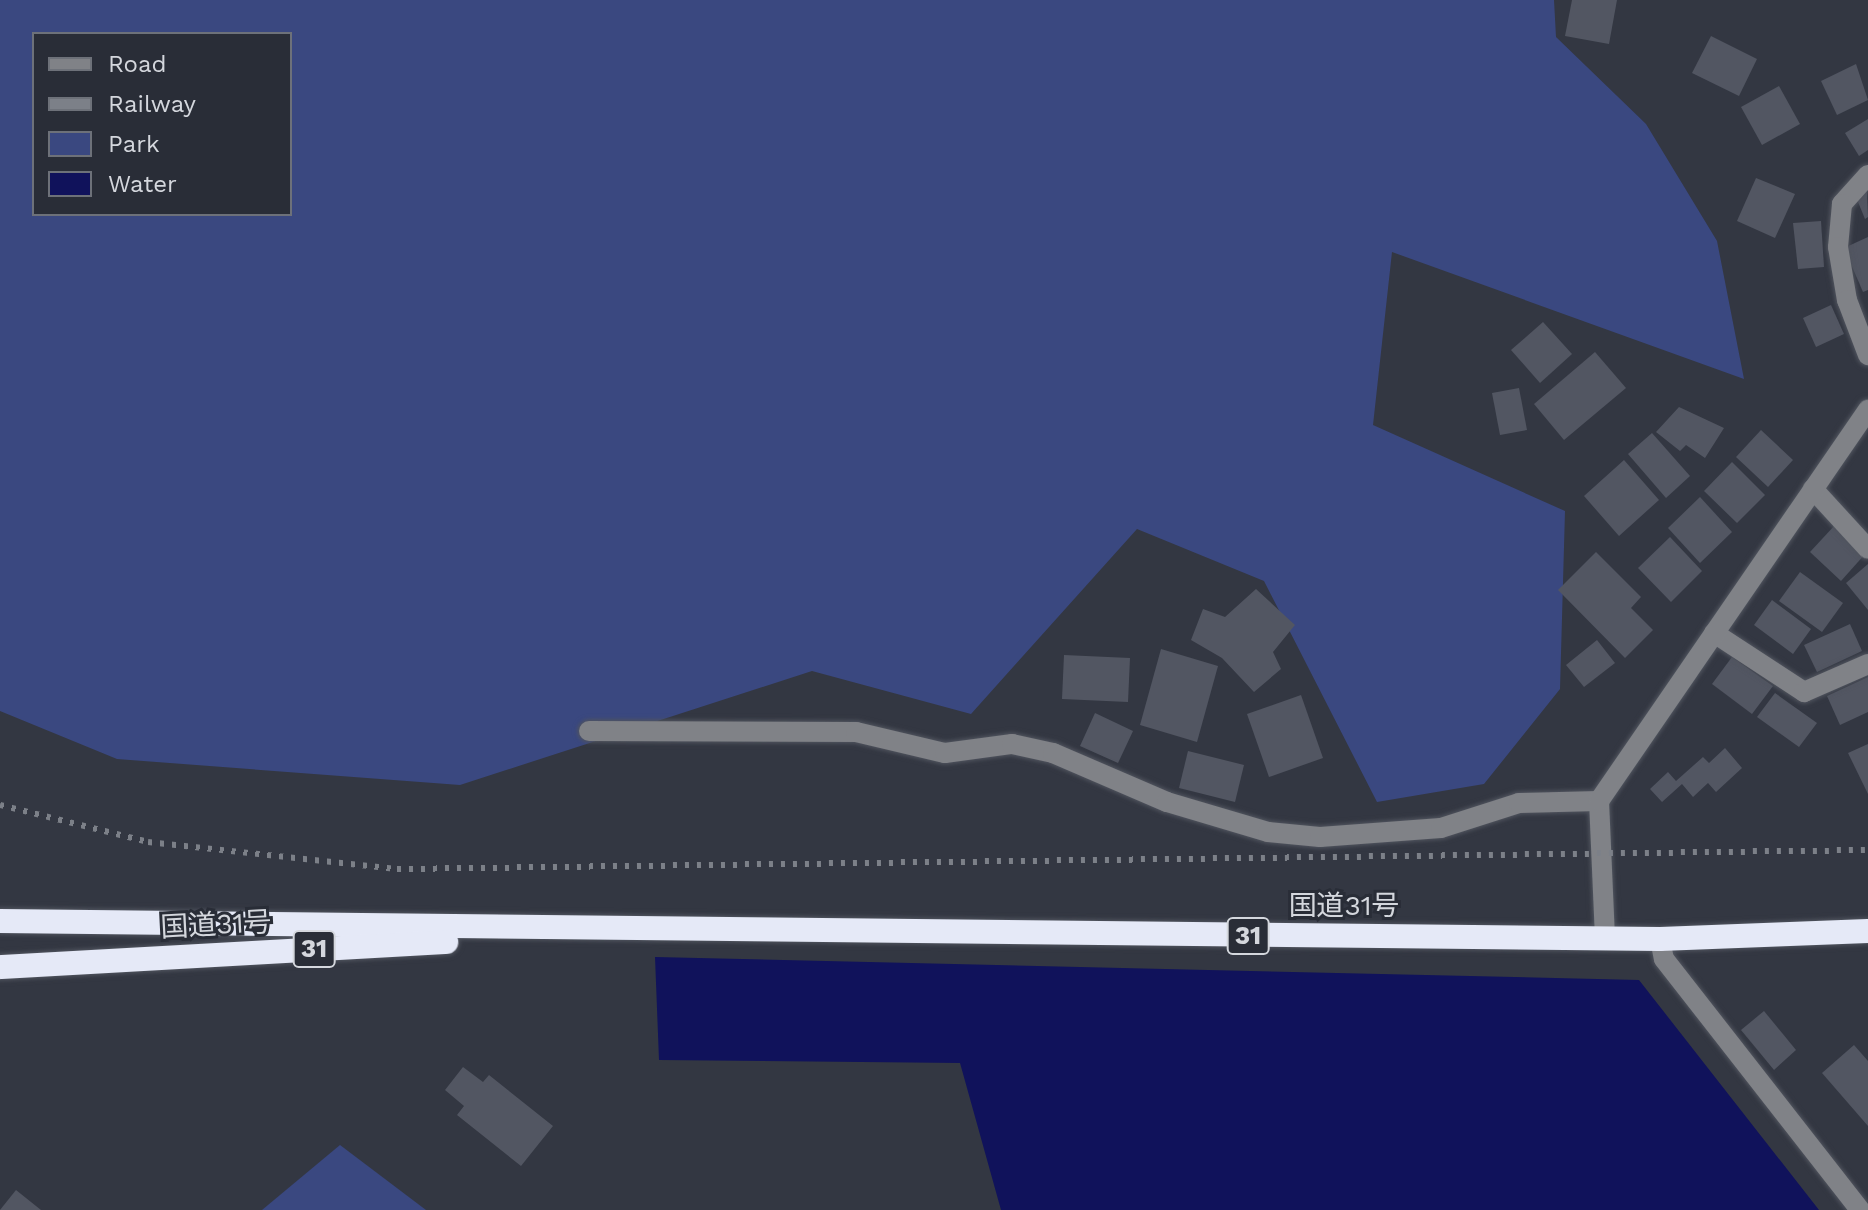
<!DOCTYPE html>
<html>
<head>
<meta charset="utf-8">
<style>
	body { margin:0 }
	#map { position:relative; width:1868px; height:1210px; overflow:hidden; background:#333742; font-family:"Work Sans","Noto Sans JP",sans-serif }
	div>[style] { position:absolute }
	[style*='--x'] { left:calc(var(--x)*1px); top:calc(var(--y)*1px); width:calc(var(--w)*1px); rotate:calc(var(--a)*1deg) }
	.green>* { inset:0; background:#3a4880 }
	.water>* { inset:0; background:#10125b }
	.building>* { inset:0; background:#525662 }
	.roads { filter:drop-shadow(0 0 2px #50545e) drop-shadow(0 0 2px #50545e) }
	.minor>* { height:20px; margin:-10px; padding:0 10px; transform-origin:10px; border-radius:10px; background:#808287 }
	.highway>* { height:24px; margin:-12px; padding:0 12px; transform-origin:12px; border-radius:12px; background:#e5e9f7 }
	.rail>* { height:6px; margin-top:-3px; transform-origin:0; background:repeating-linear-gradient(90deg,#7c8088 0 4px,transparent 0 12px) }
	span { translate:-50% -50%; white-space:nowrap; text-align:center; line-height:1.15; -webkit-text-stroke:6px #292d37; paint-order:stroke }
	.shield-label span { padding:2px 6px; background:#292d37; border:2px solid; border-radius:6px; -webkit-text-stroke-width:0 }
	.shield-label { font-size:26px; color:#d4d7dd; font-weight:700 }
	.street-label { font-size:28px; color:#d4d7dd }
	.legend { position:absolute; left:32px; top:32px; width:260px; height:184px; box-sizing:border-box; background:#292d37; border:2px solid #6d7179; margin:0; padding:10px 14px; list-style:none; font-size:24px; color:#d4d7dd }
	.legend li { display:flex; align-items:center; gap:16px; height:40px }
	.legend b { width:40px; border:2px solid #6d7179 }
</style>
</head>
<body>
<div id="map">
	<div class="green">
		<div style="clip-path:polygon(evenodd,0 0,1554px 0,1556px 37px,1646px 124px,1717px 241px,1744px 379px,1392px 252px,1373px 425px,1565px 511px,1560px 689px,1484px 784px,1377px 802px,1264px 581px,1137px 529px,971px 714px,812px 671px,460px 785px,117px 759px,0 711px,0 0,34px 34px,290px 34px,290px 214px,34px 214px,34px 34px)"></div>
		<div style="clip-path:polygon(340px 1145px,426px 1210px,262px 1210px)"></div>
	</div>
	<div class="water">
		<div style="clip-path:polygon(655px 957px,1639px 980px,1819px 1210px,1001px 1210px,960px 1063px,659px 1060px)"></div>
	</div>
	<div class="building">
		<div style="clip-path:polygon(1572px 0,1617px 0,1609px 44px,1565px 36px)"></div>
		<div style="clip-path:polygon(1711px 36px,1757px 59px,1739px 96px,1692px 73px)"></div>
		<div style="clip-path:polygon(1856px 64px,1868px 100px,1837px 115px,1821px 81px)"></div>
		<div style="clip-path:polygon(1779px 86px,1800px 124px,1762px 145px,1741px 107px)"></div>
		<div style="clip-path:polygon(1868px 119px,1868px 150px,1859px 156px,1845px 133px)"></div>
		<div style="clip-path:polygon(1756px 178px,1795px 194px,1775px 238px,1737px 221px)"></div>
		<div style="clip-path:polygon(1867px 192px,1868px 217px,1865px 219px,1856px 197px)"></div>
		<div style="clip-path:polygon(1821px 221px,1824px 267px,1798px 269px,1793px 223px)"></div>
		<div style="clip-path:polygon(1868px 237px,1868px 290px,1863px 292px,1844px 248px)"></div>
		<div style="clip-path:polygon(1831px 305px,1844px 334px,1816px 347px,1803px 318px)"></div>
		<div style="clip-path:polygon(1543px 322px,1572px 354px,1540px 383px,1511px 350px)"></div>
		<div style="clip-path:polygon(1595px 352px,1626px 388px,1564px 440px,1534px 404px)"></div>
		<div style="clip-path:polygon(1519px 388px,1527px 430px,1500px 435px,1492px 393px)"></div>
		<div style="clip-path:polygon(1679px 407px,1724px 428px,1705px 458px,1686px 445px,1680px 451px,1656px 432px)"></div>
		<div style="clip-path:polygon(1761px 430px,1793px 460px,1768px 487px,1736px 457px)"></div>
		<div style="clip-path:polygon(1652px 433px,1690px 476px,1666px 498px,1628px 454px)"></div>
		<div style="clip-path:polygon(1624px 460px,1659px 500px,1619px 536px,1584px 496px)"></div>
		<div style="clip-path:polygon(1732px 462px,1765px 495px,1737px 523px,1704px 491px)"></div>
		<div style="clip-path:polygon(1700px 497px,1732px 532px,1700px 563px,1668px 528px)"></div>
		<div style="clip-path:polygon(1835px 525px,1866px 553px,1841px 581px,1810px 552px)"></div>
		<div style="clip-path:polygon(1670px 537px,1702px 571px,1671px 602px,1638px 568px)"></div>
		<div style="clip-path:polygon(1596px 552px,1641px 597px,1631px 608px,1653px 630px,1625px 658px,1558px 590px)"></div>
		<div style="clip-path:polygon(1868px 564px,1868px 610px,1846px 583px)"></div>
		<div style="clip-path:polygon(1800px 572px,1843px 603px,1822px 632px,1779px 601px)"></div>
		<div style="clip-path:polygon(1256px 589px,1295px 625px,1273px 652px,1281px 669px,1254px 692px,1222px 658px,1191px 640px,1203px 609px,1225px 617px)"></div>
		<div style="clip-path:polygon(1772px 600px,1811px 629px,1793px 654px,1754px 625px)"></div>
		<div style="clip-path:polygon(1850px 624px,1862px 651px,1817px 672px,1804px 645px)"></div>
		<div style="clip-path:polygon(1597px 640px,1615px 663px,1584px 687px,1566px 665px)"></div>
		<div style="clip-path:polygon(1161px 649px,1218px 666px,1197px 742px,1140px 725px)"></div>
		<div style="clip-path:polygon(1064px 655px,1130px 658px,1128px 702px,1062px 699px)"></div>
		<div style="clip-path:polygon(1732px 657px,1773px 686px,1752px 714px,1712px 684px)"></div>
		<div style="clip-path:polygon(1868px 677px,1868px 712px,1840px 725px,1827px 696px)"></div>
		<div style="clip-path:polygon(1775px 693px,1817px 723px,1799px 747px,1757px 717px)"></div>
		<div style="clip-path:polygon(1301px 695px,1323px 758px,1269px 777px,1247px 714px)"></div>
		<div style="clip-path:polygon(1095px 713px,1133px 731px,1118px 763px,1080px 746px)"></div>
		<div style="clip-path:polygon(1868px 744px,1868px 794px,1848px 753px)"></div>
		<div style="clip-path:polygon(1725px 748px,1742px 768px,1716px 792px,1708px 783px,1693px 797px,1682px 784px,1662px 802px,1650px 789px,1668px 772px,1676px 781px,1703px 757px,1709px 763px)"></div>
		<div style="clip-path:polygon(1188px 751px,1244px 765px,1235px 802px,1179px 788px)"></div>
		<div style="clip-path:polygon(1764px 1011px,1796px 1050px,1774px 1070px,1741px 1030px)"></div>
		<div style="clip-path:polygon(1854px 1045px,1868px 1061px,1868px 1126px,1822px 1073px)"></div>
		<div style="clip-path:polygon(463px 1067px,483px 1082px,489px 1075px,553px 1126px,521px 1166px,457px 1115px,464px 1106px,445px 1090px)"></div>
		<div style="clip-path:polygon(16px 1190px,41px 1210px,0 1210px)"></div>
	</div>
	<div class="roads">
		<div class="minor">
			<div style="--x:1868;--y:175;--w:39;--a:132"></div>
			<div style="--x:1842;--y:204;--w:43;--a:95.3"></div>
			<div style="--x:1838;--y:247;--w:54;--a:80.4"></div>
			<div style="--x:1847;--y:300;--w:59;--a:69.1"></div>
			<div style="--x:1813;--y:489;--w:81;--a:47.5"></div>
			<div style="--x:1714;--y:633;--w:108;--a:33.2"></div>
			<div style="--x:1804;--y:692;--w:70;--a:-23.6"></div>
			<div style="--x:589;--y:731;--w:267;--a:0.2"></div>
			<div style="--x:856;--y:732;--w:91;--a:13.3"></div>
			<div style="--x:945;--y:753;--w:68;--a:-7.7"></div>
			<div style="--x:1012;--y:744;--w:42;--a:12.4"></div>
			<div style="--x:1053;--y:753;--w:124;--a:23.3"></div>
			<div style="--x:1167;--y:802;--w:105;--a:16.5"></div>
			<div style="--x:1268;--y:832;--w:52;--a:5.5"></div>
			<div style="--x:1320;--y:837;--w:121;--a:-4.3"></div>
			<div style="--x:1441;--y:828;--w:82;--a:-17.8"></div>
			<div style="--x:1519;--y:803;--w:80;--a:-1.4"></div>
			<div style="--x:1605;--y:938;--w:137;--a:-92.5"></div>
			<div style="--x:1599;--y:801;--w:475;--a:-55.5"></div>
			<div style="--x:1660;--y:939;--w:20;--a:79"></div>
			<div style="--x:1664;--y:959;--w:318;--a:52"></div>
		</div>
		<div class="highway">
			<div style="--x:0;--y:921;--w:1660;--a:0.62"></div>
			<div style="--x:1660;--y:939;--w:208;--a:-2.2"></div>
			<div style="--x:0;--y:967;--w:447;--a:-3.2"></div>
		</div>
	</div>
	<div class="rail">
		<div style="--x:0;--y:805;--w:153;--a:14"></div>
		<div style="--x:148;--y:842;--w:250;--a:6.2"></div>
		<div style="--x:397;--y:869;--w:1471;--a:-0.74"></div>
	</div>
	<div class="shield-label">
		<span style="left:1248px;top:936px">31</span>
		<span style="left:314px;top:949px">31</span>
	</div>
	<div class="street-label">
		<span style="left:1344px;top:906px">国道31号</span>
		<span style="left:216px;top:925px;rotate:-3deg">国道31号</span>
	</div>
	<ul class="legend">
	<li><b style="height:10px;background:#808287"></b>Road</li>
	<li><b style="height:10px;background:#7c8088"></b>Railway</li>
	<li><b style="height:22px;background:#3a4880"></b>Park</li>
	<li><b style="height:22px;background:#10125b"></b>Water</li>
	</ul>
</div>
</body>
</html>
